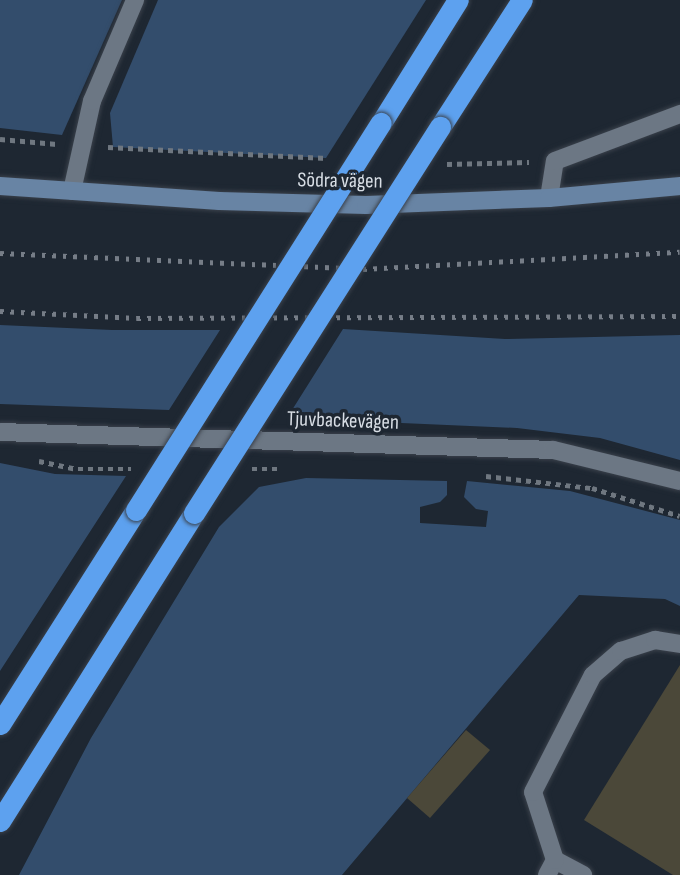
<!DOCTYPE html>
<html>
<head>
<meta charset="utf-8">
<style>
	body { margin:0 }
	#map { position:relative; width:680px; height:875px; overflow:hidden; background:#1e2732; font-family:"Sofia Sans Condensed",sans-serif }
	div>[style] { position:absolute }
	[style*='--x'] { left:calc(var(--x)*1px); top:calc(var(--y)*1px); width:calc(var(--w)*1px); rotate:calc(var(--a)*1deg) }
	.green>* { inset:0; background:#334d6c }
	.building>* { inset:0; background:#4b4839 }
	.path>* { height:4.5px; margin-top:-2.25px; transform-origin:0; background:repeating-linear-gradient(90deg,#6f7780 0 5px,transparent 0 10px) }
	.roads { filter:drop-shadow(0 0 2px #3a414b) drop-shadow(0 0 2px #3a414b) }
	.lane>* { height:18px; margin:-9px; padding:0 9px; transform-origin:9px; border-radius:9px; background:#6c7784 }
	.street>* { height:18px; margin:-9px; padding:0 9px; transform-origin:9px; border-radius:9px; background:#6c7784 }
	.secondary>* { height:18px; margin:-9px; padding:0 9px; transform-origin:9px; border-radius:9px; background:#6884a4 }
	.highway>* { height:21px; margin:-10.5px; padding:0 10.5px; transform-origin:10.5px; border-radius:10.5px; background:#5da1ef }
	.rail>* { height:5px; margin-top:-2.5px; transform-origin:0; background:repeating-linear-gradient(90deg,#767d87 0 3.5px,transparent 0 10.5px) }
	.bridges { filter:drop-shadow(0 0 2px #3a414b) drop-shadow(0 0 2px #3a414b) }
	.highway-bridge>* { height:21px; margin:-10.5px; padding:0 10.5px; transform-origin:10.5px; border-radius:10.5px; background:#5da1ef }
	span { translate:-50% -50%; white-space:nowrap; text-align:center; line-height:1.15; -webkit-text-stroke:7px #1e2732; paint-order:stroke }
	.street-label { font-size:21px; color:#d8dee5 }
</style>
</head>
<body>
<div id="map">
	<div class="green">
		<div style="clip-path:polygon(0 0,122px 0,62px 135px,0 128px)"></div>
		<div style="clip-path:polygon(158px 0,426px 0,326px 158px,113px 147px,110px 113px)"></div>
		<div style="clip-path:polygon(0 325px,112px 330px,220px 330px,169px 410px,0 404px)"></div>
		<div style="clip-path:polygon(343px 329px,505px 339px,680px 335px,680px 460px,600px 438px,517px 428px,287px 418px)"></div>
		<div style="clip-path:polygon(0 463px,55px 474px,126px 476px,0 671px)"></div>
		<div style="clip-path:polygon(306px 478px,447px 481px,447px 495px,440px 502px,420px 507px,420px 523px,486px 527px,488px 511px,476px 509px,464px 497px,467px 481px,570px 491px,680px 520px,680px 606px,665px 599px,579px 595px,342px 875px,19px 875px,91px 738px,219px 527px,259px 487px)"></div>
	</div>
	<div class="building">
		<div style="clip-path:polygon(680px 665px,680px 875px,673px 875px,584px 820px)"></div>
		<div style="clip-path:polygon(466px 730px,490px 750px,430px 818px,407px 798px)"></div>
	</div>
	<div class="path">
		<div style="--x:0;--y:139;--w:57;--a:5"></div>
		<div style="--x:108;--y:147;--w:219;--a:2.9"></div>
		<div style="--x:447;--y:164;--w:82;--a:-1.4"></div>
		<div style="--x:39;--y:461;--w:40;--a:12"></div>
		<div style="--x:78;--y:469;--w:53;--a:0"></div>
		<div style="--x:252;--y:469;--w:29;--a:0"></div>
		<div style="--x:486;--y:476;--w:107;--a:6.5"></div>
		<div style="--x:592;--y:488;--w:92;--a:17.7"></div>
	</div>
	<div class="roads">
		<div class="lane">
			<div style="--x:72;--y:191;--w:92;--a:-77.5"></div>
			<div style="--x:92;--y:101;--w:110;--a:-66.9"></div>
			<div style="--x:549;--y:198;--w:37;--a:-81"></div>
			<div style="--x:555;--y:161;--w:134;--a:-20.6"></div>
			<div style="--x:555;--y:860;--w:32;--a:28"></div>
			<div style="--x:547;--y:875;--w:17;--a:-62"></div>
			<div style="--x:555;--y:860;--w:71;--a:-107.9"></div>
			<div style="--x:533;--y:792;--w:131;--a:-62.9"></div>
			<div style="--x:593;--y:675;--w:37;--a:-41"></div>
			<div style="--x:621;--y:651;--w:36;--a:-18"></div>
			<div style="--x:655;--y:640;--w:25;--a:9"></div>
		</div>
		<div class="street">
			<div style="--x:0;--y:432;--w:553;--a:1.86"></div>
			<div style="--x:553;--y:450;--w:131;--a:13.7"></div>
		</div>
		<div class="secondary">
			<div style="--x:0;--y:186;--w:220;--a:3.9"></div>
			<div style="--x:219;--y:201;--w:147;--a:1.6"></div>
			<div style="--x:366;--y:205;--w:183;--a:-2.2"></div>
			<div style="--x:549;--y:198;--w:132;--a:-5.2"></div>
		</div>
		<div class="highway">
			<div style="--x:381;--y:123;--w:145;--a:-58"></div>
			<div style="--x:440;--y:127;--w:151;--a:-57.2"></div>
			<div style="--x:0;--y:724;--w:254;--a:-57.6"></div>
			<div style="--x:0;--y:821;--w:364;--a:-57.8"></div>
		</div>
	</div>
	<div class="rail">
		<div style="--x:0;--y:253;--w:363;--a:2.5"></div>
		<div style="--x:363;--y:269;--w:317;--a:-3.1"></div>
		<div style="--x:0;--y:311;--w:137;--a:2.9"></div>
		<div style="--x:137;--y:318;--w:543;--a:-0.21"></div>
	</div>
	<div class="bridges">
		<div class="highway-bridge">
			<div style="--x:136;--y:510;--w:458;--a:-57.7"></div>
			<div style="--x:194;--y:513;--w:458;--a:-57.5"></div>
		</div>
	</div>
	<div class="street-label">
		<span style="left:340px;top:181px;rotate:1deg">Södra vägen</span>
		<span style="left:343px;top:421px;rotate:2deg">Tjuvbackevägen</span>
	</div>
</div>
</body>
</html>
